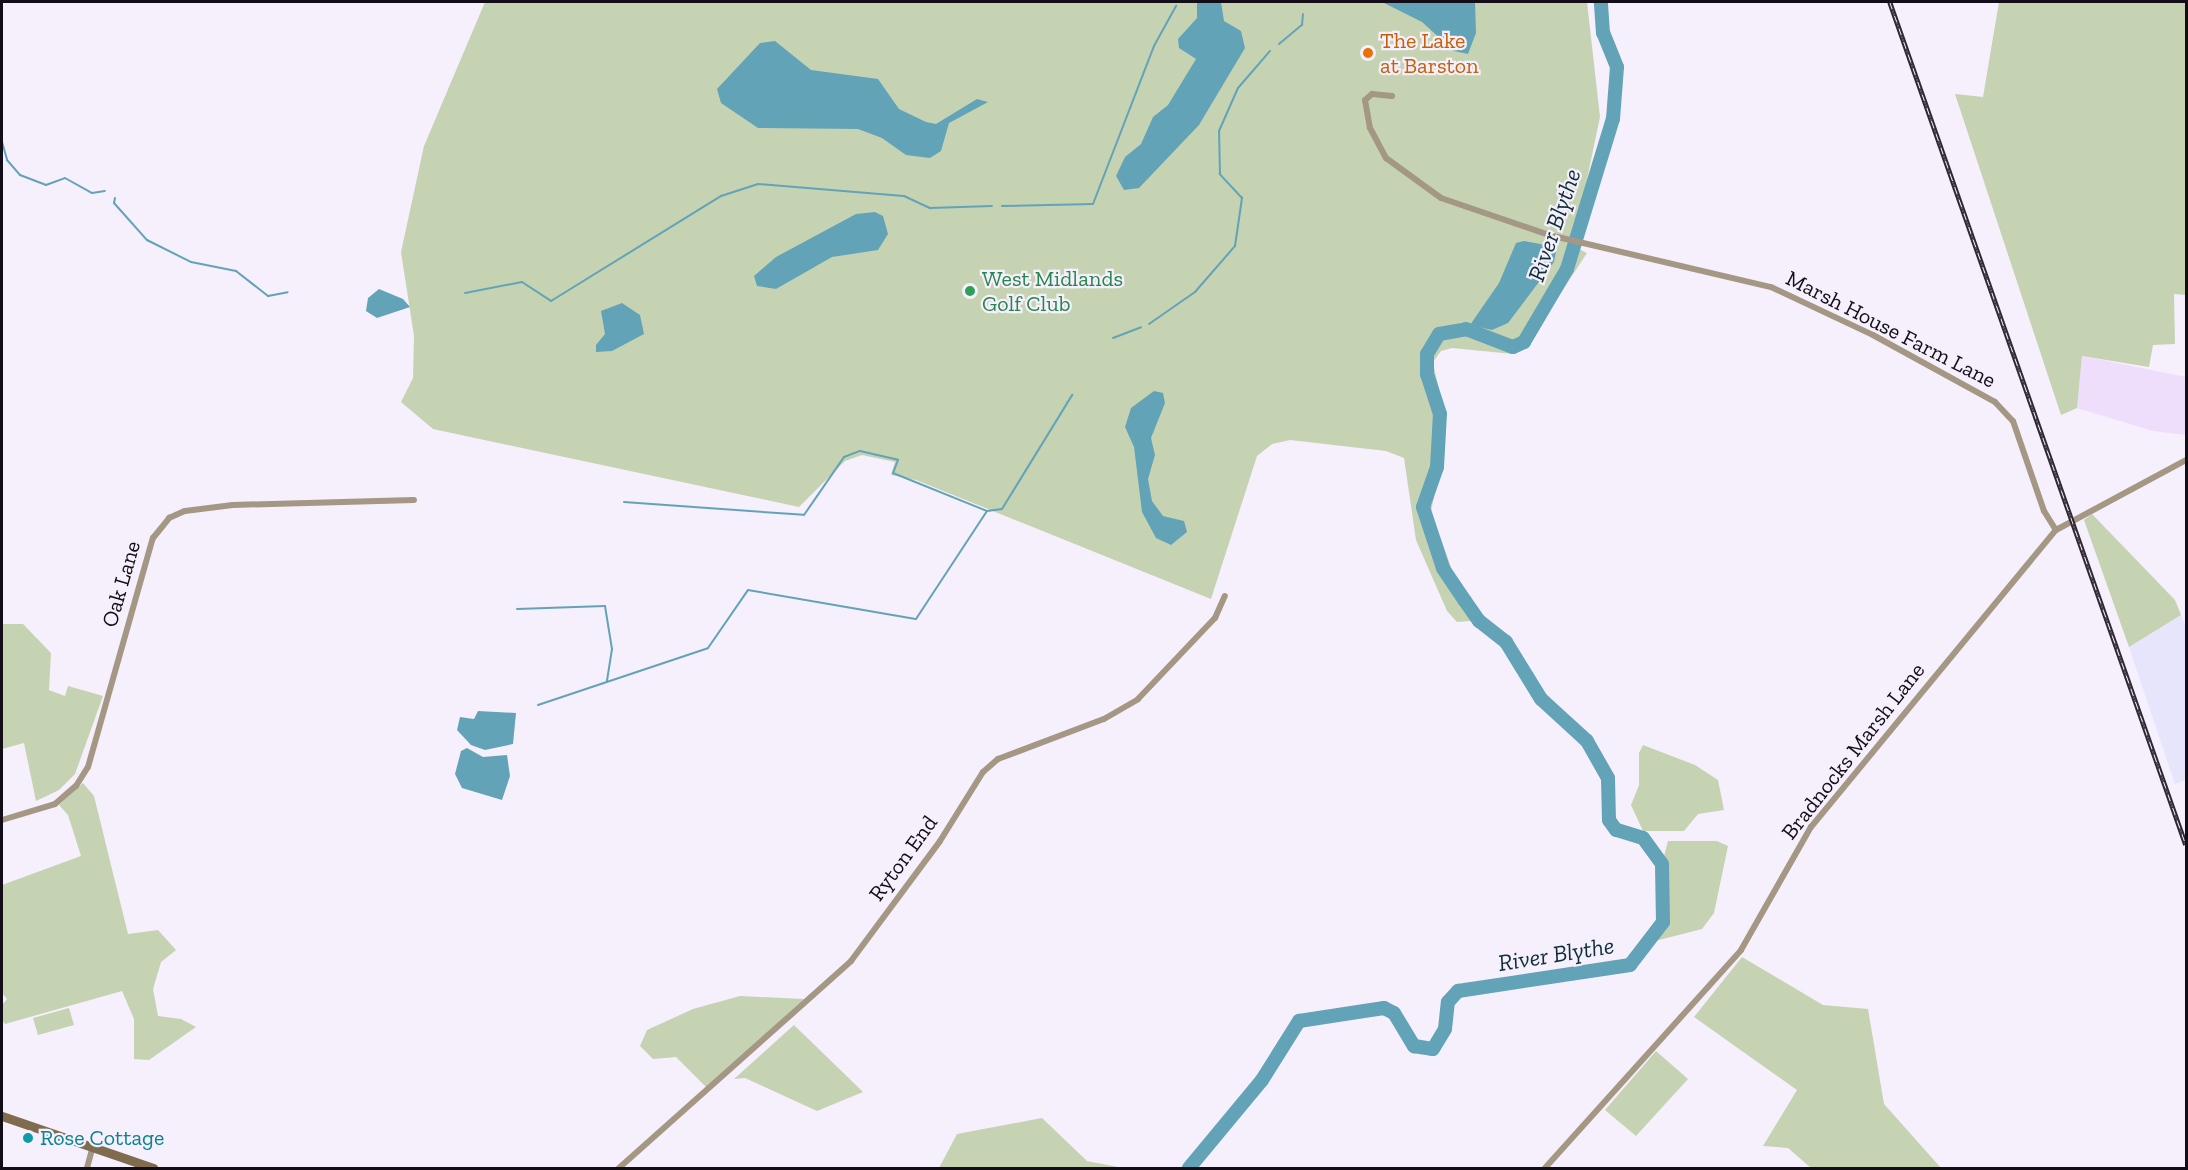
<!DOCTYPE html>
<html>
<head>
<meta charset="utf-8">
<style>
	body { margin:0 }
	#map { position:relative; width:2188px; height:1170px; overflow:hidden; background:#f6effc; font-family:"Zilla Slab",serif }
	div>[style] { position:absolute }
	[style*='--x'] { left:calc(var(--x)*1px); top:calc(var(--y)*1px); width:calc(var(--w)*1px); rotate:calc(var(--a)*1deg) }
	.built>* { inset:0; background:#efddfc }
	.industrial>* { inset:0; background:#e7e5fb }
	.green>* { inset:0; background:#c5d3b3 }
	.water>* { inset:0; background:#63a3b7 }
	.stream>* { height:2px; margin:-1px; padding:0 1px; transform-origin:1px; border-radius:1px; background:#63a3b7 }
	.river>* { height:14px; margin:-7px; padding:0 7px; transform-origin:7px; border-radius:7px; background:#63a3b7 }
	.street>* { height:6px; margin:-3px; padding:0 3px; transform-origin:3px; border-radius:3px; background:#a49783 }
	.secondary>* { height:9px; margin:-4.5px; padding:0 4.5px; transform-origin:4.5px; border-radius:4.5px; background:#7f6c4e }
	.rail>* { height:4.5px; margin-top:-2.25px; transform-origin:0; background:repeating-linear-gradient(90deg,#f6effc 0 7px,#2f2833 0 14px); box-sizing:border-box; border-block:2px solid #2f2833 }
	.dots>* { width:16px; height:16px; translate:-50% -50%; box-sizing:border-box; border:3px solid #f6effc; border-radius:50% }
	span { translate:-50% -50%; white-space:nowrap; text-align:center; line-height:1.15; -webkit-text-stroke:4.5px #f6effc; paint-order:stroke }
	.food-label { font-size:22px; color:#c56008 }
	.left { translate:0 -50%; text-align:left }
	.leisure-label { font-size:22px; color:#27864d }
	.street-label { font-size:22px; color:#130d17 }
	.culture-label { font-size:22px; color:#0d838f }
	.water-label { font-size:24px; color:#0e2f38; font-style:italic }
	.frame { position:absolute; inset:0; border:3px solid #130d17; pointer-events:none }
</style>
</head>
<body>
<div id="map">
	<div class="built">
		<div style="clip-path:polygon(2082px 356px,2186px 377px,2186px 435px,2153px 431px,2077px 408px)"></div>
	</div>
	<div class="industrial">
		<div style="clip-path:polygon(2181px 615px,2186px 627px,2186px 780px,2175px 784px,2129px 647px)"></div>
	</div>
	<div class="green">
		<div style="clip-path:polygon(485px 2px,1587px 2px,1600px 117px,1573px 246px,1587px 253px,1525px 348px,1513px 354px,1452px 348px,1441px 351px,1433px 362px,1441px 399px,1442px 461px,1431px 511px,1452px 570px,1483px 620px,1457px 622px,1447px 611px,1416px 540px,1404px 458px,1386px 451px,1290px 440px,1272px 444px,1257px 456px,1211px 599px,916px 480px,891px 475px,895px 462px,862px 455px,845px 461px,799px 507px,433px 429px,401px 402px,413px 378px,414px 336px,401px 252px,424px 146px)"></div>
		<div style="clip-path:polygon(1999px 2px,2186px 2px,2186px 295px,2174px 294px,2175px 344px,2153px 345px,2149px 367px,2082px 356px,2077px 408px,2061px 415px,1955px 94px,1983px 97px)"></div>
		<div style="clip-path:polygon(2092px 514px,2175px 600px,2181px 615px,2129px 647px,2084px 520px)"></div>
		<div style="clip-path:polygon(2px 624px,23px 624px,51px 653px,49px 690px,65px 696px,68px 686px,103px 696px,75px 774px,59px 790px,36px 801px,24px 743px,2px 749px)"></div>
		<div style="clip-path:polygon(1643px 745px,1695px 765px,1718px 780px,1724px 810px,1698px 814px,1684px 831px,1643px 831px,1631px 805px,1639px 785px,1639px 753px)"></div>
		<div style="clip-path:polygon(83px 783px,94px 796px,128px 934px,158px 930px,176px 950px,161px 962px,153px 989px,158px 1016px,181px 1019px,196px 1027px,149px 1060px,134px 1059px,134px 1019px,122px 991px,5px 1024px,2px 1020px,2px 1005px,7px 999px,2px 993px,2px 885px,81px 856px,68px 815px,59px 805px)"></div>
		<div style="clip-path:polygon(1668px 841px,1717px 841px,1728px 846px,1714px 913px,1702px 929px,1651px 942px,1663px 922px,1662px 864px)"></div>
		<div style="clip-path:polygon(1742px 957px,1823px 1005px,1868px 1009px,1884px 1104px,1941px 1168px,1811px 1168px,1788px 1148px,1763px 1146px,1797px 1090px,1694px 1017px)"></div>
		<div style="clip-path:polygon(740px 996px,804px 999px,707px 1088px,676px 1057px,653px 1059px,640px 1046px,647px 1030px,693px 1009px)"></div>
		<div style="clip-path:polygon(69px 1008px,74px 1025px,38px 1035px,33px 1018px)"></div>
		<div style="clip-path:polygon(794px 1025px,863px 1092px,817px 1111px,745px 1078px,734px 1079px)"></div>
		<div style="clip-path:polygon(1656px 1051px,1688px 1079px,1636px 1136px,1605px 1110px)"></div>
		<div style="clip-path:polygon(1042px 1118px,1087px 1161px,1123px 1168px,939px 1168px,957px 1134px)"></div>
	</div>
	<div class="water">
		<div style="clip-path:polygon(1197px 2px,1221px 2px,1224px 21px,1241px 31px,1245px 48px,1199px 125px,1139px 188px,1124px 190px,1116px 176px,1125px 157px,1141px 144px,1153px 117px,1168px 105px,1196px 59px,1179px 48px,1178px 39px,1197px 18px)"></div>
		<div style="clip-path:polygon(1382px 2px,1475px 2px,1476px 33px,1468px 54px,1454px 51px,1422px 22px)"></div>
		<div style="clip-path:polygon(775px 41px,811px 70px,878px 79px,899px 109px,926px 122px,936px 124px,977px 99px,988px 102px,949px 123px,941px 151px,930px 158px,906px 155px,882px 138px,858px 129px,758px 128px,721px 103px,717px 89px,760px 43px)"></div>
		<div style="clip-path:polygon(875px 212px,883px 216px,888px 234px,878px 250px,832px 257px,776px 289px,757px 286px,754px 276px,776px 257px,856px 214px)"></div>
		<div style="clip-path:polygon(1524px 241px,1551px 246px,1556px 251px,1554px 262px,1508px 323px,1492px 330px,1470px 325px,1499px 283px,1516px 243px)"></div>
		<div style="clip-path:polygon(379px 289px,403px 299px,410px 307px,377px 318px,366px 311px,368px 298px)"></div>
		<div style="clip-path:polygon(622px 303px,640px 315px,644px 334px,612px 351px,596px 352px,596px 345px,605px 334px,601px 311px)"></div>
		<div style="clip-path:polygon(1154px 391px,1163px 393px,1165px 403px,1151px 438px,1155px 455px,1148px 479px,1152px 501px,1163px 516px,1184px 521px,1187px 532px,1171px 545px,1156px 538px,1142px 512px,1134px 447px,1125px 427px,1131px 408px)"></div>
		<div style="clip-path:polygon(478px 711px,516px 713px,513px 744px,485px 750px,471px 745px,457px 730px,460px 717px,474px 719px)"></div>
		<div style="clip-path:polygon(467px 748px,483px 757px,507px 755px,510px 776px,502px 800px,462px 788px,455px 774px,461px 751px)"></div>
	</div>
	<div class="stream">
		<div style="--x:1279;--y:44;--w:30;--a:-40"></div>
		<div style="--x:1302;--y:25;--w:11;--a:-85"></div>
		<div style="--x:2;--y:112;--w:5;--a:90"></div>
		<div style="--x:2;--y:142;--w:19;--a:74"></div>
		<div style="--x:7;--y:160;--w:20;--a:49"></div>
		<div style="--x:20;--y:175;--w:28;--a:21"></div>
		<div style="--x:46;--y:185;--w:20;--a:-20"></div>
		<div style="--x:65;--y:178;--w:31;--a:29"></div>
		<div style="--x:92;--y:193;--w:13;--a:-9"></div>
		<div style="--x:115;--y:198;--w:5;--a:101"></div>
		<div style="--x:114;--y:203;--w:50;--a:48.3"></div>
		<div style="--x:147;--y:240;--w:49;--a:26.6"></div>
		<div style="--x:191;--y:262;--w:46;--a:11.3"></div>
		<div style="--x:236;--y:271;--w:41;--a:38"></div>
		<div style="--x:268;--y:296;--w:20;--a:-11"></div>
		<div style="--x:1002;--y:206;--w:91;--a:-1.3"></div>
		<div style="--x:1093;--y:204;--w:169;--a:-68.9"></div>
		<div style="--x:1154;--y:46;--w:46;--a:-61.2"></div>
		<div style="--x:465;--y:293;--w:58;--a:-10.9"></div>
		<div style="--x:522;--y:282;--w:35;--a:33"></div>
		<div style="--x:551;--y:301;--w:200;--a:-31.7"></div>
		<div style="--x:721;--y:196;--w:39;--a:-18"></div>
		<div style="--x:758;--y:184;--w:146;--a:4.7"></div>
		<div style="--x:904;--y:196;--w:29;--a:25"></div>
		<div style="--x:930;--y:208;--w:62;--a:-1.8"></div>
		<div style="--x:1149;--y:324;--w:56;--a:-34.8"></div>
		<div style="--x:1195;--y:292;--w:61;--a:-49"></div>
		<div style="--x:1235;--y:246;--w:49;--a:-81.7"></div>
		<div style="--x:1242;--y:198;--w:33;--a:-133"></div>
		<div style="--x:1220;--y:174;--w:43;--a:-91.3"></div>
		<div style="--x:1219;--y:131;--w:47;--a:-66.2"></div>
		<div style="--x:1238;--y:88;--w:49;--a:-49.1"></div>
		<div style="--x:1113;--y:338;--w:30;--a:-21"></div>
		<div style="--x:624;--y:502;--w:180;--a:4.1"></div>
		<div style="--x:804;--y:515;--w:70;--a:-55.4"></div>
		<div style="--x:844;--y:457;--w:17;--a:-21"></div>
		<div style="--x:860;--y:451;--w:39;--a:13"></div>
		<div style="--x:898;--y:460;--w:14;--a:111"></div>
		<div style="--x:893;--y:473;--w:101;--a:22"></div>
		<div style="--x:517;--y:609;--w:88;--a:-2"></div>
		<div style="--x:605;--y:606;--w:44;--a:80.8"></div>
		<div style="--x:612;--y:649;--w:33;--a:99"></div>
		<div style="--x:538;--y:705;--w:179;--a:-18.5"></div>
		<div style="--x:708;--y:648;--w:70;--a:-55.4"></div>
		<div style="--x:748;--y:590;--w:170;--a:9.8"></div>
		<div style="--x:916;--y:619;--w:129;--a:-56.7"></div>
		<div style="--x:987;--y:511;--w:15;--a:-8"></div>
		<div style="--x:1002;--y:509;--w:134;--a:-58.4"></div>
	</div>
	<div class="river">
		<div style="--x:1189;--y:1168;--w:114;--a:-50.3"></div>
		<div style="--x:1262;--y:1080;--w:70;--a:-57.9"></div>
		<div style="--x:1299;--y:1021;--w:86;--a:-8.7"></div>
		<div style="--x:1384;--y:1008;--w:11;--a:27"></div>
		<div style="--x:1394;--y:1013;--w:39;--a:59"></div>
		<div style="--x:1414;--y:1046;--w:19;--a:9"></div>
		<div style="--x:1433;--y:1049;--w:23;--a:-59"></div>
		<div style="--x:1445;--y:1029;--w:27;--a:-84"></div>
		<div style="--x:1448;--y:1002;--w:15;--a:-48"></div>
		<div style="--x:1458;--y:991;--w:174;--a:-8.6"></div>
		<div style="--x:1630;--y:965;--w:54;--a:-52.5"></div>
		<div style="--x:1663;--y:922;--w:58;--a:-91"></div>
		<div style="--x:1662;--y:864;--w:32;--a:-126"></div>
		<div style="--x:1643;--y:838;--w:28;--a:-163"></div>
		<div style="--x:1616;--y:830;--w:12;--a:-125"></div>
		<div style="--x:1609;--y:820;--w:42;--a:-91.4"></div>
		<div style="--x:1608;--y:778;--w:43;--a:-119.6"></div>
		<div style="--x:1587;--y:741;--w:62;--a:-137.6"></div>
		<div style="--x:1541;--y:699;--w:67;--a:-121.6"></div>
		<div style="--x:1506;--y:642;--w:34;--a:-142"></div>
		<div style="--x:1479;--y:621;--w:24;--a:-125"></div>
		<div style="--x:1465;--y:601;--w:40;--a:-124"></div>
		<div style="--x:1443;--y:568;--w:64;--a:-108.2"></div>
		<div style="--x:1423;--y:507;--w:42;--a:-70.7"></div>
		<div style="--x:1437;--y:467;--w:53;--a:-86.8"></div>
		<div style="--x:1440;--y:414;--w:42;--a:-108"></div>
		<div style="--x:1427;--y:374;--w:20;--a:-90"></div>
		<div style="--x:1427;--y:354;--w:23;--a:-59"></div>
		<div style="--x:1439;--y:334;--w:27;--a:-10"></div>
		<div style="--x:1466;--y:329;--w:50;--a:21"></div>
		<div style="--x:1513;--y:347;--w:12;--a:-24"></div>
		<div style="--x:1524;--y:342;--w:85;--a:-59.5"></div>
		<div style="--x:1567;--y:269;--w:157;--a:-73"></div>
		<div style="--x:1613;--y:119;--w:52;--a:-85.6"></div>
		<div style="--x:1617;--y:67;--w:37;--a:-112"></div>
		<div style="--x:1603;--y:33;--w:31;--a:-94"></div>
	</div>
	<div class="street">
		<div style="--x:1392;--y:96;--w:20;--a:-174"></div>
		<div style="--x:1372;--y:94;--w:9;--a:139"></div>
		<div style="--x:1365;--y:100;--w:28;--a:80"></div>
		<div style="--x:1370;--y:128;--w:34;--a:62"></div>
		<div style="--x:1386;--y:158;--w:68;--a:36"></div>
		<div style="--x:1441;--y:198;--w:114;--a:18.9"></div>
		<div style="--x:1549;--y:235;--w:228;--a:13.2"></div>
		<div style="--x:1771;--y:287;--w:113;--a:25.2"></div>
		<div style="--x:1873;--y:335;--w:139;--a:28.8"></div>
		<div style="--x:1995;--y:402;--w:26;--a:47"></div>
		<div style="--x:2013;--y:421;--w:95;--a:71"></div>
		<div style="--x:2044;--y:511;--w:22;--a:58"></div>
		<div style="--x:2;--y:820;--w:55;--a:-16.8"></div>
		<div style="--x:55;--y:804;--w:28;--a:-41"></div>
		<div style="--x:76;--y:786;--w:22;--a:-58"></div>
		<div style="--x:88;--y:767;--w:238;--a:-74.2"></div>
		<div style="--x:153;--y:538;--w:26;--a:-51"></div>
		<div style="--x:169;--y:518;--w:17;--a:-24"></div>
		<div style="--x:185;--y:511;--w:48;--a:-7.1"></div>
		<div style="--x:233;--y:505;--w:181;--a:-1.6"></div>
		<div style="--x:87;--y:1168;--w:20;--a:-75"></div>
		<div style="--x:619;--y:1168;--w:311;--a:-41.7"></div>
		<div style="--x:851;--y:961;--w:149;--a:-53.4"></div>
		<div style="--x:940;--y:841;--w:81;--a:-58.1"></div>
		<div style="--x:983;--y:772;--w:20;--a:-41"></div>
		<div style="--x:998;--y:759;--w:113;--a:-20.7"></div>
		<div style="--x:1104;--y:719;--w:39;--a:-30"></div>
		<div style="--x:1138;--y:699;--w:112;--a:-46.5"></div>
		<div style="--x:1215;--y:618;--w:24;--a:-66"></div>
		<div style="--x:1545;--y:1168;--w:293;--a:-48"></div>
		<div style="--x:1741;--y:950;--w:142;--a:-60.4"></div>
		<div style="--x:1811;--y:827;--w:385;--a:-50.5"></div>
		<div style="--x:2056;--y:530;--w:148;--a:-28.3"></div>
	</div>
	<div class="secondary">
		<div style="--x:2;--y:1116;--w:160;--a:19"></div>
	</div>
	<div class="rail">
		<div style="--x:1890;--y:2;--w:893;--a:70.65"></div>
	</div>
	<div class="dots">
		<div style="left:1368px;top:53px;background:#e8710a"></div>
		<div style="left:970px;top:291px;background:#2e9e5b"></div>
		<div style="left:28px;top:1138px;background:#0f9aa8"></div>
	</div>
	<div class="food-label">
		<span class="left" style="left:1380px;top:53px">The Lake<br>at Barston</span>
	</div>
	<div class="leisure-label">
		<span class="left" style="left:982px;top:291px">West Midlands<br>Golf Club</span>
	</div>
	<div class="street-label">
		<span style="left:1891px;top:329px;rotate:27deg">Marsh House Farm Lane</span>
		<span style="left:121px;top:584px;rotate:-74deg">Oak Lane</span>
		<span style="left:1853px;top:751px;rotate:-52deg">Bradnocks Marsh Lane</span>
		<span style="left:903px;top:858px;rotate:-54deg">Ryton End</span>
	</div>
	<div class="culture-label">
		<span class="left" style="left:40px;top:1138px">Rose Cottage</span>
	</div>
	<div class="water-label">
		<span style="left:1554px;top:225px;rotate:-71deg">River Blythe</span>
		<span style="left:1556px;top:954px;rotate:-9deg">River Blythe</span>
	</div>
	<div class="frame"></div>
</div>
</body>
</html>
